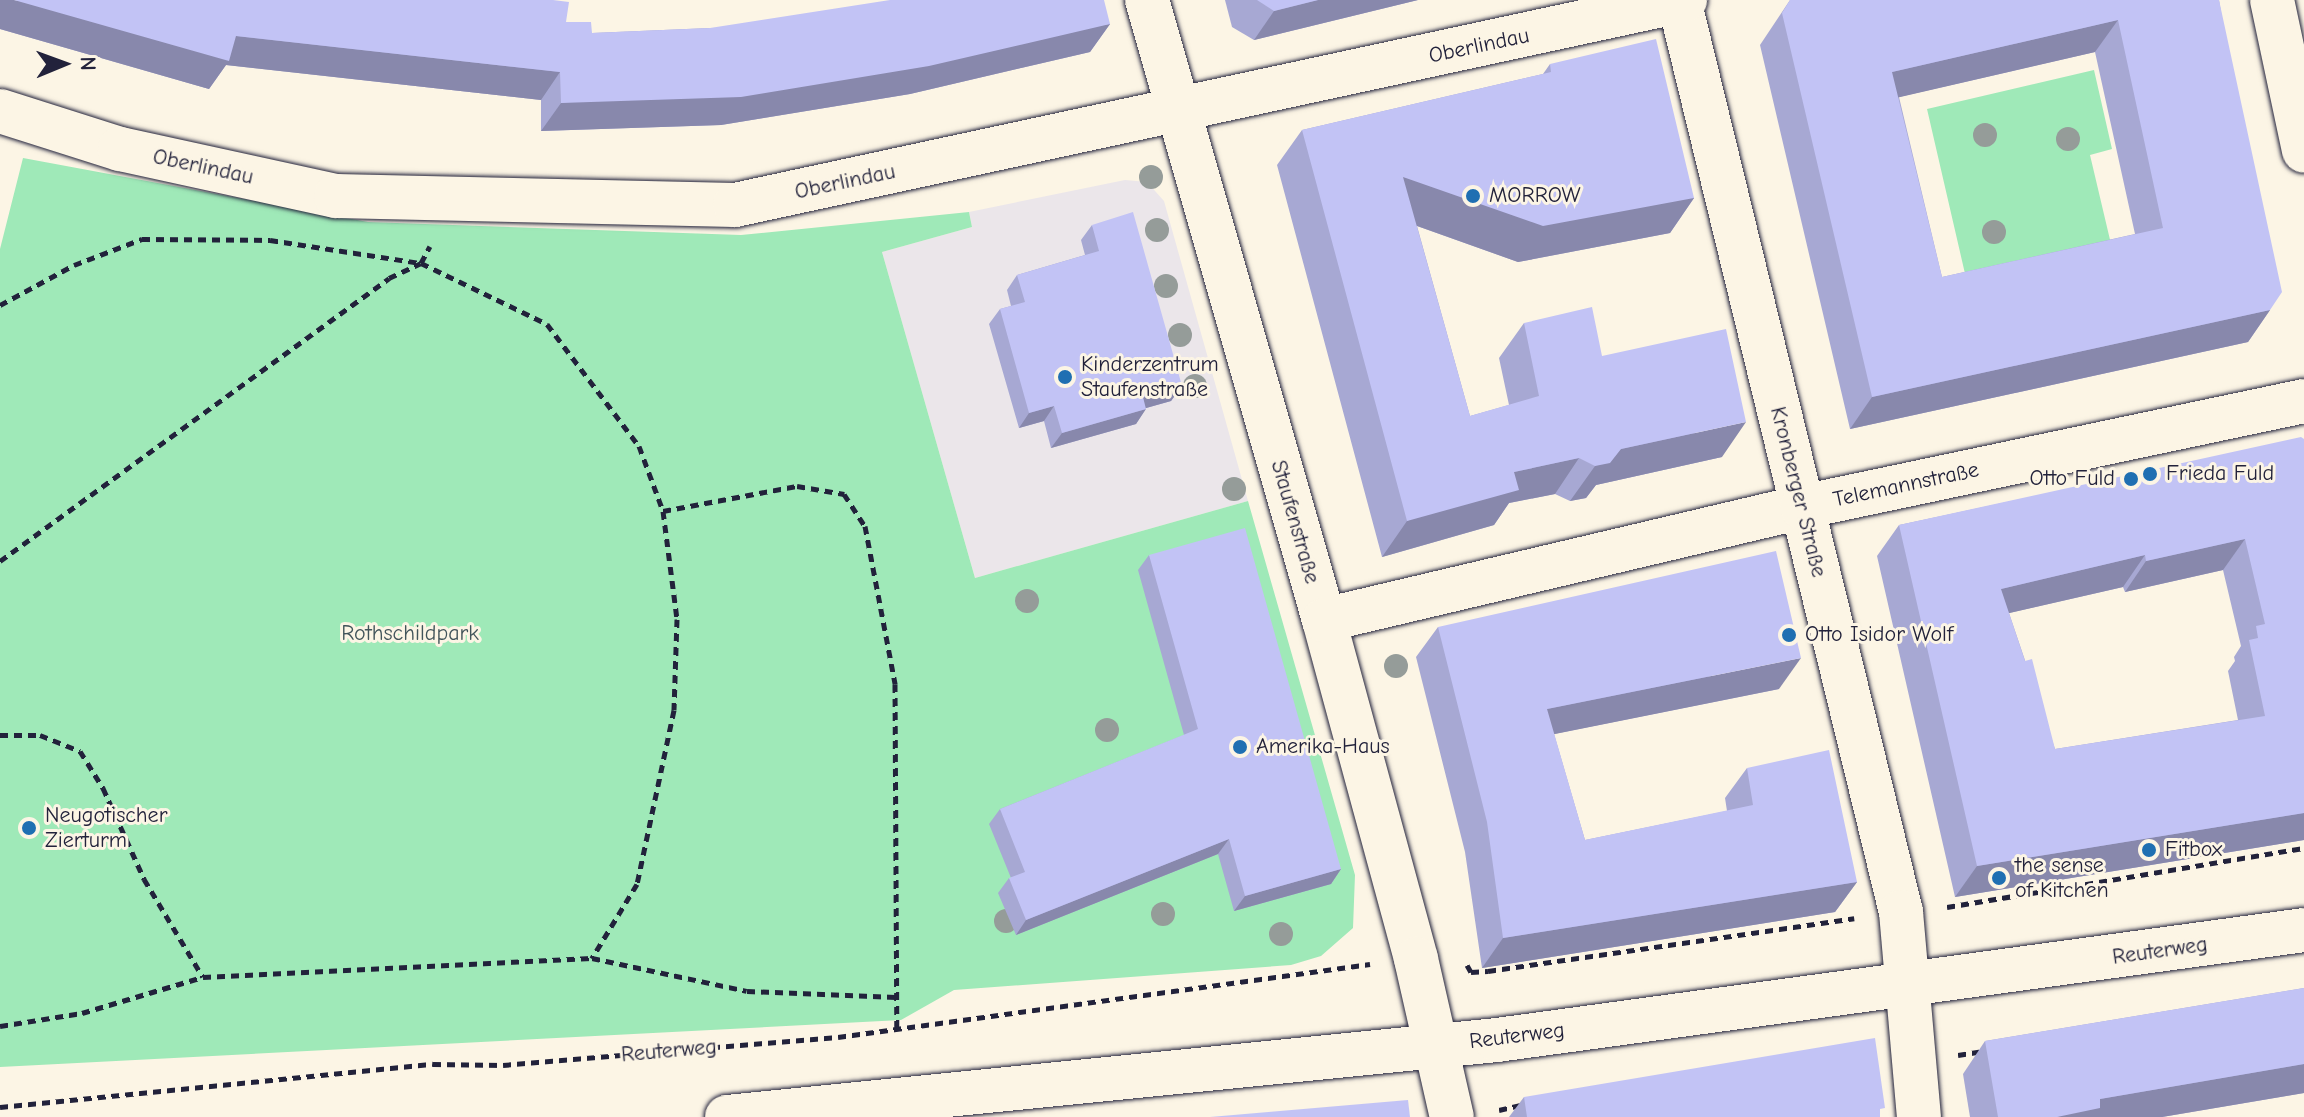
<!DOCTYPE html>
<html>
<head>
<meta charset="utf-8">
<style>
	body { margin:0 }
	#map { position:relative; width:2304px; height:1117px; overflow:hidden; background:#fcf5e5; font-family:"Comic Neue",sans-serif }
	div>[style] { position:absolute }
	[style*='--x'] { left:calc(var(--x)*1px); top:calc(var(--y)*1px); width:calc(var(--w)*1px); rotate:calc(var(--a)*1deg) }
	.built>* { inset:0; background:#ebe6ea }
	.green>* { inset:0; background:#9fe9b8 }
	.path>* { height:5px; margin-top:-2.5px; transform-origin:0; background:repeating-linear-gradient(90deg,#22223b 0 8px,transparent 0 14px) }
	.roads { filter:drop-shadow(0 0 2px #22223b) drop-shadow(0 0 2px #22223b) }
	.street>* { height:44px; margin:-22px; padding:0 22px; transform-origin:22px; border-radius:22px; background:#fcf5e5 }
	.primary>* { height:44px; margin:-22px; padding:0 22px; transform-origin:22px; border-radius:22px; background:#fcf5e5 }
	.trees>* { width:24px; height:24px; margin:-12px; border-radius:50%; background:#959c99 }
	.wall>* { inset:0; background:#a7a8d3 }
	.shaded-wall>* { inset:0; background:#8888ac }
	.building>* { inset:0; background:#c2c3f5 }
	.dots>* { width:22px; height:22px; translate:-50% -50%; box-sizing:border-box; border:4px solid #fcf5e5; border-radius:50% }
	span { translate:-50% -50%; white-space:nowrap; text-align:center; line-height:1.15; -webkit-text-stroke:6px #fcf5e5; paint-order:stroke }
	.street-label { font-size:22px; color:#22223b }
	.poi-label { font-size:22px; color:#22223b }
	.left { translate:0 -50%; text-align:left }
	.right { translate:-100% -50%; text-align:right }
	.park-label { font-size:22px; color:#41545a }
	.north { position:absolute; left:24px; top:24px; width:80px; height:80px; -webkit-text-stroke:6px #fcf5e5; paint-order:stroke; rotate:89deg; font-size:22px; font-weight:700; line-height:32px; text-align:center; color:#22223b }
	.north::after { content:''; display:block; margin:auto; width:28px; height:36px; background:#22223b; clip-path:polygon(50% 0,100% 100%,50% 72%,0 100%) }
</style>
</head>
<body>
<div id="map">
	<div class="built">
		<div style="clip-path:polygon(1125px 180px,1147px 182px,1164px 201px,1248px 501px,975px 578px,882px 252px,972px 227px,969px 212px)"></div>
	</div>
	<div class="green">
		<div style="clip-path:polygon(2094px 70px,2112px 149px,2090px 155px,2111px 244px,1966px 278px,1927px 109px)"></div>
		<div style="clip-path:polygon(23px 158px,368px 222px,741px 235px,969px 212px,972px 227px,882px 252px,975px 578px,1248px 501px,1355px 875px,1353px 928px,1321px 956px,1291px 965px,954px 990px,901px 1020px,0 1067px,0 249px)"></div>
	</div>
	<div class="path">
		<div style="--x:0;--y:305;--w:84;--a:-28.4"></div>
		<div style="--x:74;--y:265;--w:73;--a:-20.9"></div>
		<div style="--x:142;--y:239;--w:128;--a:0.4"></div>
		<div style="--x:270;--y:240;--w:153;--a:8.7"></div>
		<div style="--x:421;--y:263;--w:140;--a:25.8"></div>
		<div style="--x:547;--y:324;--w:153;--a:53"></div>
		<div style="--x:639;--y:446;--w:69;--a:69.7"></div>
		<div style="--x:663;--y:511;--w:109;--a:82.6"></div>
		<div style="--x:677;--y:619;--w:91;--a:91.9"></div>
		<div style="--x:674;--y:710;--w:178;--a:102"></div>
		<div style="--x:637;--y:884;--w:87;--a:121.3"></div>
		<div style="--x:663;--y:511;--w:136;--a:-10.6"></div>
		<div style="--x:797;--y:486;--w:48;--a:9.7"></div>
		<div style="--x:844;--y:494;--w:38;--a:57"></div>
		<div style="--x:865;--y:526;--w:161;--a:79.2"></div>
		<div style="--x:895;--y:684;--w:345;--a:89.7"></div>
		<div style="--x:0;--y:561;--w:481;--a:-36"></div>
		<div style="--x:389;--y:278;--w:35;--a:-25"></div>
		<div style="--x:421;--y:263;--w:19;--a:-62"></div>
		<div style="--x:0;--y:735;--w:40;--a:0"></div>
		<div style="--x:40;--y:735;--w:43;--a:21.8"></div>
		<div style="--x:80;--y:751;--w:44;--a:58.1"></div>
		<div style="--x:103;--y:788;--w:100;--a:65.7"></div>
		<div style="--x:144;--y:879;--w:114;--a:59"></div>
		<div style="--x:1947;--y:907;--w:362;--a:-9.4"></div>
		<div style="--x:1467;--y:965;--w:8;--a:60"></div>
		<div style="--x:1471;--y:972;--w:17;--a:-3"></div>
		<div style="--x:1488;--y:971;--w:370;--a:-8.2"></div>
		<div style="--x:0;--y:1026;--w:83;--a:-9"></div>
		<div style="--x:82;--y:1013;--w:126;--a:-16.6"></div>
		<div style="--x:203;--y:977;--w:389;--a:-2.8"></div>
		<div style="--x:592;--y:958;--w:158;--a:12"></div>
		<div style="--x:747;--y:991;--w:149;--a:2.3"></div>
		<div style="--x:1958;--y:1055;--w:26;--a:-9"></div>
		<div style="--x:0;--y:1107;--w:435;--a:-5.7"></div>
		<div style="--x:433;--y:1064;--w:70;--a:0.8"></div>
		<div style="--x:503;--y:1065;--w:336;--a:-4.8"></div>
		<div style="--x:838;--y:1037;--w:537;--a:-7.81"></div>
		<div style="--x:1499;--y:1110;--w:26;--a:-13"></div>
	</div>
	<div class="roads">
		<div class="street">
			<div style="--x:1147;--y:0;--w:645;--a:74.07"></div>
			<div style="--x:1324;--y:620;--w:351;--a:74.8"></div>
			<div style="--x:1416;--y:959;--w:162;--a:77.2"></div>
			<div style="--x:1679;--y:0;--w:939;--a:76.32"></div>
			<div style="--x:1901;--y:912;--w:206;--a:85"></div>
			<div style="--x:2272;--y:0;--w:154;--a:78"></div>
			<div style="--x:0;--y:111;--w:126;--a:17.6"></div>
			<div style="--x:120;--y:149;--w:221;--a:12.3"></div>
			<div style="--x:336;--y:196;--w:399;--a:1.3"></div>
			<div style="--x:735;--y:205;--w:972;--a:-12.18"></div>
			<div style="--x:1324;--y:620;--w:491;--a:-13.3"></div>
			<div style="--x:1802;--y:507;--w:513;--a:-11.92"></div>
		</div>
		<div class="primary">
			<div style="--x:727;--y:1117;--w:774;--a:-5.71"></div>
			<div style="--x:1497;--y:1040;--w:814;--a:-7.76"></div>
		</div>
	</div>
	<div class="trees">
		<div style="left:1985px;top:135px"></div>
		<div style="left:2068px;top:139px"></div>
		<div style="left:1151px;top:177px"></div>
		<div style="left:1157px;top:230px"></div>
		<div style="left:1994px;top:232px"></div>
		<div style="left:1166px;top:286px"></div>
		<div style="left:1180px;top:335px"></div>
		<div style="left:1195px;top:386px"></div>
		<div style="left:1234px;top:489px"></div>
		<div style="left:1027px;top:601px"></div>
		<div style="left:1396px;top:666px"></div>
		<div style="left:1107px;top:730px"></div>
		<div style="left:1163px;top:914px"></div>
		<div style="left:1006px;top:921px"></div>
		<div style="left:1281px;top:934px"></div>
	</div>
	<div class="wall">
		<div style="clip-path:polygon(1225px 0,1418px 0,1254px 40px,1232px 27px)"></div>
		<div style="clip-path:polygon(evenodd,1790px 0,2219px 0,2270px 310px,2248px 342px,1850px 429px,1760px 45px,1790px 0,2095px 52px,2135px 234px,1942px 277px,1899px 97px,2095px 52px)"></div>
		<div style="clip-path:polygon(566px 22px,592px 33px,710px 28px,1110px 24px,1090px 52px,910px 94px,721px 125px,541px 131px,541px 100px,226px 65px,209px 89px,0 29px)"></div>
		<div style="clip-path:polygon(1550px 64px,1694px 198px,1670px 233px,1518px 262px,1417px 226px,1470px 416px,1509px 405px,1499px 358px,1524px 323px,1602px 356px,1722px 457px,1596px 485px,1586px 498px,1570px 501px,1555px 494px,1509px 503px,1494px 525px,1382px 557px,1277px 165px,1302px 130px,1543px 74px)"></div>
		<div style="clip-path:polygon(1092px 225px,1182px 386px,1171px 401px,1146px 408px,1136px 424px,1051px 448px,1044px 421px,1019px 428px,989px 324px,1000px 309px,1011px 306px,1007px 290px,1017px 275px,1085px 255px,1081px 240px)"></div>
		<div style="clip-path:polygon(evenodd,2304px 439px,2304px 840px,1955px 897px,1877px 556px,1899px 525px,2304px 439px,2223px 570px,2241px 646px,2234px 657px,2235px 661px,2228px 671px,2238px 720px,2055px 749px,2009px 613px,2123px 587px,2125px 592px,2223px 570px)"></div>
		<div style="clip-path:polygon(1149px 555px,1341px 869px,1331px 884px,1234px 911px,1218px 854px,1016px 935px,998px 893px,1009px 878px,1011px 878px,989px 824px,1000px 809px,1184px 735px,1138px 570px)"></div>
		<div style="clip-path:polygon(1438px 627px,1779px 689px,1554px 734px,1585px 840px,1727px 811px,1725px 798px,1747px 768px,1857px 882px,1835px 912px,1482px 968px,1465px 852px,1416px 657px)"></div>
		<div style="clip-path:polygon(2304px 988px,2304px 1093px,2162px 1117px,1970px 1117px,1963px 1074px,1985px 1041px)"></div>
		<div style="clip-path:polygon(1524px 1097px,1880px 1115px,1880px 1117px,1509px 1117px)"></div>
	</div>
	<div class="shaded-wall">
		<div style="clip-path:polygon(0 0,14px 0,236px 36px,560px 72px,541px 100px,226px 65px,209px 89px,0 29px)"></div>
		<div style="clip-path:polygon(1318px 0,1418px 0,1254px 40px,1274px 11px)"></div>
		<div style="clip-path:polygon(2118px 20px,2095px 52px,1870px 104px,1892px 72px)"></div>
		<div style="clip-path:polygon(1110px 24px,1090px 52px,910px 94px,721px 125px,541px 131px,561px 103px)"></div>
		<div style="clip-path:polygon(1403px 177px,1694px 198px,1670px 233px,1518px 262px,1378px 212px)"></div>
		<div style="clip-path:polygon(2270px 310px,2248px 342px,1850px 429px,1872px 397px)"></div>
		<div style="clip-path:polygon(1182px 386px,1171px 401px,1132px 412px,1143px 397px)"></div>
		<div style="clip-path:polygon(1054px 406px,1044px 421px,1019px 428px,1029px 413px)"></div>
		<div style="clip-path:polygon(1146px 409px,1136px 424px,1051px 448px,1062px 433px)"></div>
		<div style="clip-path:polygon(1746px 422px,1722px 457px,1596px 485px,1586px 498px,1570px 501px,1595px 466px,1621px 449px)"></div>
		<div style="clip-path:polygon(1579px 458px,1555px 494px,1509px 503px,1494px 525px,1382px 557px,1407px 521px,1514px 472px)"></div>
		<div style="clip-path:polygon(2245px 539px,2223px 570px,2125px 592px,2146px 561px)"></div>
		<div style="clip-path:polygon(2145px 555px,2123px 587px,1979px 620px,2001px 589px)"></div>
		<div style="clip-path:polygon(1801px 658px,1779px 689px,1525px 740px,1547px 709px)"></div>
		<div style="clip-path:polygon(2304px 813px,2304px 840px,1955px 897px,1977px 866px)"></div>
		<div style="clip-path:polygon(1229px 839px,1218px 854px,1016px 935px,1026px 920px)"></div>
		<div style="clip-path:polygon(1341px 869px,1331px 884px,1234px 911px,1245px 896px)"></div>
		<div style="clip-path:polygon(1857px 882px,1835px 912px,1482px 968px,1503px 938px)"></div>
		<div style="clip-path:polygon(2304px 1064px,2304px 1093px,2162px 1117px,2057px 1117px,2100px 1099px)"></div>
	</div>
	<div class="building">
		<div style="clip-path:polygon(14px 0,553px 0,569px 2px,566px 22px,591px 22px,592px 33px,710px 28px,890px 0,1104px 0,1110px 24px,929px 66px,741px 97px,561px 103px,560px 72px,236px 36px,229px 61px)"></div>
		<div style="clip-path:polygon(1257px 0,1318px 0,1274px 11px)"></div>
		<div style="clip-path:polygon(evenodd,1790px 0,2219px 0,2282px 292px,2270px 310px,1872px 397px,1782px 13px,1790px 0,2118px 20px,2163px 228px,1942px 277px,1892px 72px,2118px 20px)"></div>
		<div style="clip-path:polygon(1656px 39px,1694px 198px,1543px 226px,1403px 177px,1470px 416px,1539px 396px,1524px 323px,1592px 307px,1602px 356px,1726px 329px,1746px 422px,1621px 449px,1610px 463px,1595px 466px,1579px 458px,1514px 472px,1519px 490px,1407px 521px,1302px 130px,1551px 72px,1550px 64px)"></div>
		<div style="clip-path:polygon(1133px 212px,1182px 386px,1143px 397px,1146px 409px,1062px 433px,1054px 406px,1029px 413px,1000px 309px,1025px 302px,1017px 275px,1099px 251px,1092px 225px)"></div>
		<div style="clip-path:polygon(evenodd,2301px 437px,2304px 439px,2304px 813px,1977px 866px,1899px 525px,2301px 437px,2245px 539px,2265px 624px,2256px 626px,2258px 638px,2249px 640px,2265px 716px,2055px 749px,2032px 659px,2025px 661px,2001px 589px,2145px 555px,2146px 561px,2245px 539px)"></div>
		<div style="clip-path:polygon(1245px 528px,1341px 869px,1245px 896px,1229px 839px,1026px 920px,1009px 878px,1025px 872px,1000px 809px,1198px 729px,1149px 555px)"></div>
		<div style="clip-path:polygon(1776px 551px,1801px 658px,1547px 709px,1585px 840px,1753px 805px,1747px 768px,1829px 750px,1857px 882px,1503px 938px,1487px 822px,1438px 627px)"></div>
		<div style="clip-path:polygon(2304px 988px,2304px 1064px,2100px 1099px,2100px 1108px,2057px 1117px,1998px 1117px,1985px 1041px)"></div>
		<div style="clip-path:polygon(1875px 1038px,1885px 1108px,1880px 1109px,1880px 1117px,1527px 1117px,1524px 1097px)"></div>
		<div style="clip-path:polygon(1408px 1100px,1410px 1117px,1210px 1117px)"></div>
	</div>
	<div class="dots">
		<div style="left:1473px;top:196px;background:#1f6fb2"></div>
		<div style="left:1065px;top:377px;background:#1f6fb2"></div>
		<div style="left:2150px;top:474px;background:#1f6fb2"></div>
		<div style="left:2131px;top:479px;background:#1f6fb2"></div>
		<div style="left:1789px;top:635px;background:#1f6fb2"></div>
		<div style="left:1240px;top:747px;background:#1f6fb2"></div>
		<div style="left:29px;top:828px;background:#1f6fb2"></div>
		<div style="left:2149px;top:850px;background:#1f6fb2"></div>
		<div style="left:1999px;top:878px;background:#1f6fb2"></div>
	</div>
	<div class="street-label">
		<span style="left:1479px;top:46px;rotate:-12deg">Oberlindau</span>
		<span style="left:203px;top:167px;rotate:12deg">Oberlindau</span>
		<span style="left:845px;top:182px;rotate:-12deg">Oberlindau</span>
		<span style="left:1906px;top:485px;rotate:-12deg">Telemannstraße</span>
		<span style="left:1798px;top:492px;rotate:76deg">Kronberger Straße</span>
		<span style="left:1295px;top:522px;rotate:74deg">Staufenstraße</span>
		<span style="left:2160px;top:951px;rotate:-8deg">Reuterweg</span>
		<span style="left:1517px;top:1036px;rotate:-7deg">Reuterweg</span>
		<span style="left:669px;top:1051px;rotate:-5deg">Reuterweg</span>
	</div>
	<div class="poi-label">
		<span class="left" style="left:1489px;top:196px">MORROW</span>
		<span class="left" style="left:1081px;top:377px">Kinderzentrum<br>Staufenstraße</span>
		<span class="left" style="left:2166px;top:474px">Frieda Fuld</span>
		<span class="right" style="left:2115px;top:479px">Otto Fuld</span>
		<span class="left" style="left:1805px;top:635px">Otto Isidor Wolf</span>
		<span class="left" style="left:1256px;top:747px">Amerika-Haus</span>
		<span class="left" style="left:45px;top:828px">Neugotischer<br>Zierturm</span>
		<span class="left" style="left:2165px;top:850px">Fitbox</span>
		<span class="left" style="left:2015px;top:878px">the sense<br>of Kitchen</span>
	</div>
	<div class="park-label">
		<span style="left:410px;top:634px">Rothschildpark</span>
	</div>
	<div class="north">N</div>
</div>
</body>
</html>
